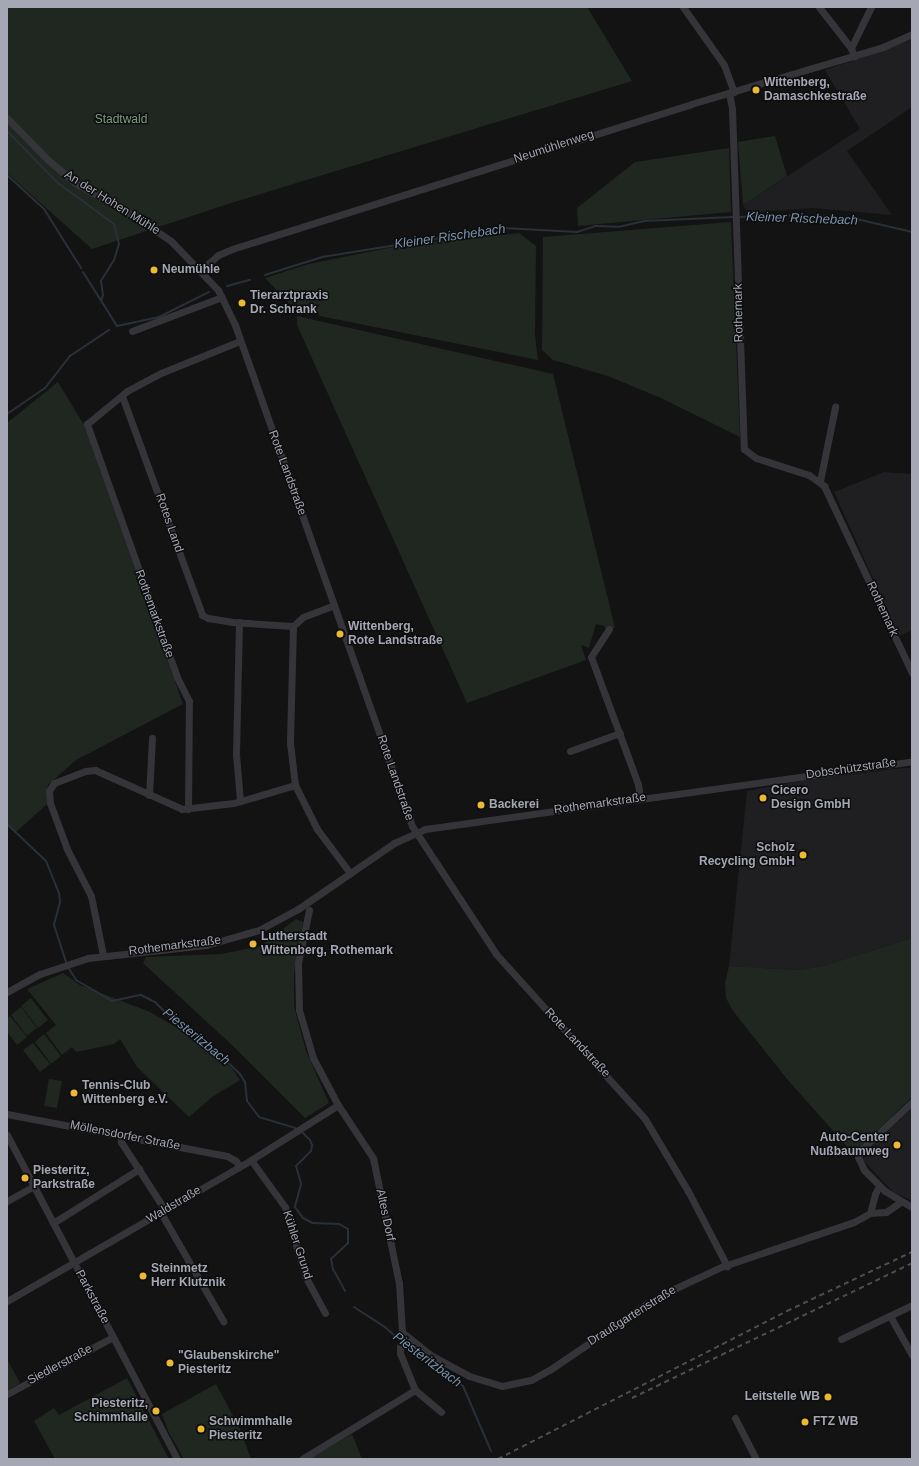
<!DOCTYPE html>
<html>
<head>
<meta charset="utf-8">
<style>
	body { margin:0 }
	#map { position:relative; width:919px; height:1466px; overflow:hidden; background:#131314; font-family:Arial,sans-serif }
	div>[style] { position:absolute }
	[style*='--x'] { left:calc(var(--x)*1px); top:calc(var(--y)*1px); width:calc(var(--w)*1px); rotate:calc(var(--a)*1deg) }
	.built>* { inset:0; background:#1f1f21 }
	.green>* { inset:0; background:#1f2720 }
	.stream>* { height:2px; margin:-1px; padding:0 1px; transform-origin:1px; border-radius:1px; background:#293038 }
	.minor>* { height:7px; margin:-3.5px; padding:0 3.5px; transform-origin:3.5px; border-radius:3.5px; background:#343439 }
	.rail>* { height:2px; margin-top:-1px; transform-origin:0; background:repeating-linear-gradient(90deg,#4b4c52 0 5px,transparent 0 9px) }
	.dots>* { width:11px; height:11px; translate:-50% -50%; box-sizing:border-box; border:2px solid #0e0e0f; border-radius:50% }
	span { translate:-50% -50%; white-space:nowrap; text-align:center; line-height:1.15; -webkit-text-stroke:3px #0e0e0f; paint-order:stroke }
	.poi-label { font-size:12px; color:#a5a8b4; font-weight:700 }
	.left { translate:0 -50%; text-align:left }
	.right { translate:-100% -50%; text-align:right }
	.park-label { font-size:12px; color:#7c9f80 }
	.street-label { font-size:12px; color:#a5a8b4 }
	.water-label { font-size:13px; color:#7c94af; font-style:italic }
	.frame { position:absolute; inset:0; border:8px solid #a5a8b4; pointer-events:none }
</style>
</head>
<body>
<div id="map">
	<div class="built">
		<div style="clip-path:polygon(912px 40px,912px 107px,847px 151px,892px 215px,813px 208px,747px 213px,743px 205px,860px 129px,825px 70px)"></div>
		<div style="clip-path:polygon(884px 472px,912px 474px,912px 630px,899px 636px,834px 492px)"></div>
		<div style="clip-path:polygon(912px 767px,912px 938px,823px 966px,799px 970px,729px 966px,747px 791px,806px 780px)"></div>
		<div style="clip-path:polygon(912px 1108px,912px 1201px,893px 1192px,863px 1160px,869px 1149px)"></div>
	</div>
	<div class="green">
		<div style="clip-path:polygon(7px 7px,587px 7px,632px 81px,231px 203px,92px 249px,7px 173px)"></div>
		<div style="clip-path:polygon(775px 136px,787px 176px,743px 205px,738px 142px)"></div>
		<div style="clip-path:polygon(729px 148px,731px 212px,578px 226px,577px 208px,635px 162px)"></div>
		<div style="clip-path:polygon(731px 222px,740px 437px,661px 398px,608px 376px,553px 360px,542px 350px,543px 237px)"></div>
		<div style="clip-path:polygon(519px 233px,536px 246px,535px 336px,538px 360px,320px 316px,292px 306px,265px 278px,309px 264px,403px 245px)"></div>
		<div style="clip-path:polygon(297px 316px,553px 374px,615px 628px,606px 629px,604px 626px,596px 624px,589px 648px,581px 645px,586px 660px,467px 703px,297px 325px)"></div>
		<div style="clip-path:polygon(58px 382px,84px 425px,183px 704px,76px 760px,48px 785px,47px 804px,16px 832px,7px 825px,7px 423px)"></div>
		<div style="clip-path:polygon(296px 919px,303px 922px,294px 973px,294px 1006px,306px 1051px,329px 1103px,305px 1118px,233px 1046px,143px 963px,146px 957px,221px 954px,261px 946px)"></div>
		<div style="clip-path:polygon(912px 938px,912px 1097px,859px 1148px,850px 1150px,787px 1079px,733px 1011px,726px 998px,725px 983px,729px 966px,799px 970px,823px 966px)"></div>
		<div style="clip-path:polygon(63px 973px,80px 985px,150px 1012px,174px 1026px,231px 1067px,240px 1080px,212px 1097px,189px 1117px,137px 1067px,120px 1039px,114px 1044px,76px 1052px,72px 1047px,62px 1055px,46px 1033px,56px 1025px,27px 989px)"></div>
		<div style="clip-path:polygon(31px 998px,48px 1020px,38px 1028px,21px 1006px)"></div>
		<div style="clip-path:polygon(21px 1007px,37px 1028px,27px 1036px,11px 1015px)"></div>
		<div style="clip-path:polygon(10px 1016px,27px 1037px,17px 1045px,7px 1032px,7px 1018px)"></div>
		<div style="clip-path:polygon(44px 1034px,61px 1056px,51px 1064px,35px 1042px)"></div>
		<div style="clip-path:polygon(33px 1043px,50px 1064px,40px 1072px,23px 1050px)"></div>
		<div style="clip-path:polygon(49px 1079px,62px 1081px,57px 1108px,44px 1106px)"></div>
		<div style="clip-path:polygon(7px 1359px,20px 1383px,7px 1391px)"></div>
		<div style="clip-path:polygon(127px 1378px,169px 1459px,55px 1459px,34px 1421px,54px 1408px,59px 1415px)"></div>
		<div style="clip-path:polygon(216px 1384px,240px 1429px,251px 1459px,184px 1459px,169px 1433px,162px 1414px)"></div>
		<div style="clip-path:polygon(352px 1434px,362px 1459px,309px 1459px)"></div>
	</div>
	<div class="stream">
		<div style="--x:7;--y:131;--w:73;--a:45.6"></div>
		<div style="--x:58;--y:183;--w:69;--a:36.2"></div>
		<div style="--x:114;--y:224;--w:21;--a:76"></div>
		<div style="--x:119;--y:244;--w:17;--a:107"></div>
		<div style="--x:114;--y:260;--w:25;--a:122"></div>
		<div style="--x:101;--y:281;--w:14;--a:82"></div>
		<div style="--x:103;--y:295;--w:6;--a:108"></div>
		<div style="--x:7;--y:175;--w:50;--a:42.6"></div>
		<div style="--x:44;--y:209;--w:70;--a:57.9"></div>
		<div style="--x:740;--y:217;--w:40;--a:-2.9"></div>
		<div style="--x:780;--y:215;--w:72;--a:2.4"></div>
		<div style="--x:852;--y:218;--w:62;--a:13.1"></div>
		<div style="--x:83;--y:272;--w:64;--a:57.8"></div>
		<div style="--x:265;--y:275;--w:60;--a:-17.5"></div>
		<div style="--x:322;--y:257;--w:183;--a:-9.1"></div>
		<div style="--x:503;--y:228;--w:74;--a:3.1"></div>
		<div style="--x:577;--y:232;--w:19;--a:-18"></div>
		<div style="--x:595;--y:226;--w:23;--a:2"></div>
		<div style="--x:618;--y:227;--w:27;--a:-13"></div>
		<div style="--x:644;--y:221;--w:89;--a:-2.6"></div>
		<div style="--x:227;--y:286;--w:24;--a:-15"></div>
		<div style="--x:117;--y:326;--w:43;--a:-12.1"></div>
		<div style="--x:159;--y:317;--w:56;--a:-26.6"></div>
		<div style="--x:7;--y:414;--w:46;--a:-34.4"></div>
		<div style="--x:45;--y:388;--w:41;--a:-52"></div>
		<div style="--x:70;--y:356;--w:47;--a:-33.7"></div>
		<div style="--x:7;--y:824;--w:54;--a:43.5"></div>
		<div style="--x:46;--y:861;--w:35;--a:68"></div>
		<div style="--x:59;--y:893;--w:9;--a:84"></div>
		<div style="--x:60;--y:902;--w:24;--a:105"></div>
		<div style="--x:54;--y:925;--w:40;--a:72"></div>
		<div style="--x:68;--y:967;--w:15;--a:58"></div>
		<div style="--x:76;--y:980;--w:42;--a:30.3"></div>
		<div style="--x:112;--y:1001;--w:30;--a:-12"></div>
		<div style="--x:141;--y:995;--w:16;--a:27"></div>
		<div style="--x:155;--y:1002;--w:34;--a:45"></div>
		<div style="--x:179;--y:1026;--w:40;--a:32.9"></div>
		<div style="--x:213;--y:1048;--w:37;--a:44"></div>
		<div style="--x:240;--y:1074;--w:9;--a:58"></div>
		<div style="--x:245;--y:1082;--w:19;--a:84"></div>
		<div style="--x:247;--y:1101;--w:20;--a:53"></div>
		<div style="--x:259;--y:1117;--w:39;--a:17"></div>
		<div style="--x:300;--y:1130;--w:14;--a:45"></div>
		<div style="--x:310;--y:1140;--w:5;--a:68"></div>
		<div style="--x:312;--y:1145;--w:6;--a:99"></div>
		<div style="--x:311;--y:1151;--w:21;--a:135"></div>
		<div style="--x:296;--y:1166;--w:19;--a:74"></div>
		<div style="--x:301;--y:1184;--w:24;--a:105"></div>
		<div style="--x:295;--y:1207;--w:14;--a:54"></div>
		<div style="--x:303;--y:1218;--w:11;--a:27"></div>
		<div style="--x:313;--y:1223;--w:26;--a:2"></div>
		<div style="--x:339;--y:1224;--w:10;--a:29"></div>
		<div style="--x:348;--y:1229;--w:14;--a:90"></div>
		<div style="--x:348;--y:1243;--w:23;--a:137"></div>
		<div style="--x:331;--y:1259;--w:10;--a:79"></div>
		<div style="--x:333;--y:1269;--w:25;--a:61"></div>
		<div style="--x:354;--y:1307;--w:37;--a:33"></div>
		<div style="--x:385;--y:1327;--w:38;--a:42"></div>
		<div style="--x:413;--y:1352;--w:60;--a:34.2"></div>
		<div style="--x:463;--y:1386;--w:71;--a:66.7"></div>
	</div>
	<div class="minor">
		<div style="--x:683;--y:7;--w:71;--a:54.7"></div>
		<div style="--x:724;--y:65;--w:29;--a:70"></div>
		<div style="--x:819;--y:7;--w:52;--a:52"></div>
		<div style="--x:851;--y:48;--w:9;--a:69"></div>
		<div style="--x:851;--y:48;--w:46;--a:-64"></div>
		<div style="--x:729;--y:93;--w:16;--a:79"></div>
		<div style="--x:732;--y:109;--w:340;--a:88"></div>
		<div style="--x:744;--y:449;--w:15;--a:37"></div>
		<div style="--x:756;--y:458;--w:56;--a:17.8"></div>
		<div style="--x:809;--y:475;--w:19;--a:36"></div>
		<div style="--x:824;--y:486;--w:207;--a:64.8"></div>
		<div style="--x:7;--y:118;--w:59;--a:45.7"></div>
		<div style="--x:48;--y:160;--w:35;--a:40"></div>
		<div style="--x:75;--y:183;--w:68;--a:29.2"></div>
		<div style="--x:134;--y:216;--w:45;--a:34"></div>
		<div style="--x:171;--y:241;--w:68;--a:46.2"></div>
		<div style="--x:218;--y:290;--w:39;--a:64"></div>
		<div style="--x:235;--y:325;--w:531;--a:70.54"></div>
		<div style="--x:412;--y:826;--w:153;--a:56.7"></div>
		<div style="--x:496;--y:954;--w:222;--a:47.9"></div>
		<div style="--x:645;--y:1119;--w:84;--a:59.2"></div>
		<div style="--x:688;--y:1191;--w:85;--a:62.5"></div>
		<div style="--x:201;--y:270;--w:23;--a:-41"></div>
		<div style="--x:218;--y:255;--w:15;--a:-23"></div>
		<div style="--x:232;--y:249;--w:481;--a:-17.5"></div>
		<div style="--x:691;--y:104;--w:200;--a:-16.5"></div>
		<div style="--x:883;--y:47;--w:32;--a:-24"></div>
		<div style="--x:132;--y:331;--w:96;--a:-20.7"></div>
		<div style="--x:122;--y:396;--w:233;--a:69.9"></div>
		<div style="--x:202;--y:615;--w:7;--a:27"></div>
		<div style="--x:208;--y:618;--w:24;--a:9"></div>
		<div style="--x:232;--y:622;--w:61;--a:3.8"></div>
		<div style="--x:293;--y:626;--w:13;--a:-42"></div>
		<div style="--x:303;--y:617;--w:33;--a:-21"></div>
		<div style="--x:820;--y:481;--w:76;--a:-78.5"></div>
		<div style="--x:239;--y:622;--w:132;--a:91.3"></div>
		<div style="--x:236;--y:754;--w:47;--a:85.1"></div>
		<div style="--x:293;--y:626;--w:117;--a:91.5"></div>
		<div style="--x:290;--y:743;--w:42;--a:83.2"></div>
		<div style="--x:295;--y:785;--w:49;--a:63.4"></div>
		<div style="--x:317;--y:829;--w:55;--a:53.1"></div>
		<div style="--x:609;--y:629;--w:33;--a:123"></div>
		<div style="--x:591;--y:657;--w:135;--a:69.7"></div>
		<div style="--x:638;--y:784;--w:15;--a:82"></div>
		<div style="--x:570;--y:751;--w:53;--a:-19.8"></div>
		<div style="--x:149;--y:795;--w:57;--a:-87"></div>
		<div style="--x:188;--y:809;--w:108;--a:-89.5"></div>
		<div style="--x:189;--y:701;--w:27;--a:-117"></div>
		<div style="--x:177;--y:677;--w:269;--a:-109.6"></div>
		<div style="--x:87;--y:424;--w:52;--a:-39.5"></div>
		<div style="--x:127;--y:391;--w:38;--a:-28"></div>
		<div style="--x:161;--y:373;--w:85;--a:-22.1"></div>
		<div style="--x:309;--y:910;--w:54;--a:101.7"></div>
		<div style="--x:298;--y:963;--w:47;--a:88.8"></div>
		<div style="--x:299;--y:1010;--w:50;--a:73.7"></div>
		<div style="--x:313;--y:1058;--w:53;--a:62"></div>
		<div style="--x:338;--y:1105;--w:64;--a:56.6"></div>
		<div style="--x:373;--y:1158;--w:128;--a:78.3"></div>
		<div style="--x:399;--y:1283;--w:49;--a:86.5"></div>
		<div style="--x:402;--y:1332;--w:35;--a:39"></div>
		<div style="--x:429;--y:1354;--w:46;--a:28.8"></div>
		<div style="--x:469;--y:1376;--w:34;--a:17"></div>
		<div style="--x:502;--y:1386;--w:30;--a:-12"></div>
		<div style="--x:531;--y:1380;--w:23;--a:-29"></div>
		<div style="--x:551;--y:1369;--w:114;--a:-34.2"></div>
		<div style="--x:645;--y:1305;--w:33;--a:-29"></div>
		<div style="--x:674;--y:1289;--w:52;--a:-25.1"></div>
		<div style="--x:721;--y:1267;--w:140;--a:-18.7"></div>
		<div style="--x:854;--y:1222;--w:18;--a:-29"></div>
		<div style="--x:870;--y:1213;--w:16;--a:-4"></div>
		<div style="--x:886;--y:1212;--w:18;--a:-34"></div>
		<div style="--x:103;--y:955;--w:60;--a:-101.5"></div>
		<div style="--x:91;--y:896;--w:53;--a:-117.1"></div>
		<div style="--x:67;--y:849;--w:49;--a:-110.3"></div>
		<div style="--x:50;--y:803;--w:12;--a:-95"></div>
		<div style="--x:49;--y:791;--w:9;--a:-58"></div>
		<div style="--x:54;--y:783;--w:33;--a:-21"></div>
		<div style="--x:85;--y:771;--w:10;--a:-6"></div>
		<div style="--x:95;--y:770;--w:95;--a:24.1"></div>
		<div style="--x:182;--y:809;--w:52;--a:-6.6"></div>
		<div style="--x:234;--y:803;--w:64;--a:-16.4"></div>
		<div style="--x:7;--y:992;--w:38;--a:-29"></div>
		<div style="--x:40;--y:974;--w:51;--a:-18.4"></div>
		<div style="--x:88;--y:958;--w:119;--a:-6.3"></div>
		<div style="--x:206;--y:945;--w:55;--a:-15.8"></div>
		<div style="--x:259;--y:930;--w:44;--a:-28.3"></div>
		<div style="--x:298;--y:909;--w:116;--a:-34.5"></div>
		<div style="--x:394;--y:843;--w:34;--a:-24"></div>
		<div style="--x:425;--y:829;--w:492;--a:-7.9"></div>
		<div style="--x:912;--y:1102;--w:67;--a:136.8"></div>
		<div style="--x:863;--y:1148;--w:10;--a:119"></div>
		<div style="--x:858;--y:1157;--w:14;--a:65"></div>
		<div style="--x:864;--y:1170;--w:30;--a:45"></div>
		<div style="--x:885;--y:1191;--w:31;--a:31"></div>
		<div style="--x:7;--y:1114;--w:224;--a:10.8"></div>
		<div style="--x:227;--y:1156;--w:10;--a:29"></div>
		<div style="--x:236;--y:1161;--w:6;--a:59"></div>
		<div style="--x:7;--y:1135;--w:366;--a:62.3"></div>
		<div style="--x:121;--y:1135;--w:7;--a:90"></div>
		<div style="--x:121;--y:1142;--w:81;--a:57.1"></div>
		<div style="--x:251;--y:1160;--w:58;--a:54.1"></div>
		<div style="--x:285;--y:1207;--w:72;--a:73.8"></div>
		<div style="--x:305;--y:1276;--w:42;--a:61.6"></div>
		<div style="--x:7;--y:1201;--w:31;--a:-29"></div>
		<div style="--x:161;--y:1213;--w:125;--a:60.1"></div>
		<div style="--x:870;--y:1213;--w:20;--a:-75"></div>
		<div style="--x:875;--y:1194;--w:9;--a:-63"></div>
		<div style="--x:53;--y:1223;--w:102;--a:-32.1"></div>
		<div style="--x:7;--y:1301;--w:282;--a:-30"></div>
		<div style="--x:251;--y:1160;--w:103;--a:-32.3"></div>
		<div style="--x:890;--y:1316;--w:45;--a:60.6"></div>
		<div style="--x:841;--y:1339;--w:79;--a:-25.6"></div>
		<div style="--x:400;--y:1346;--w:7;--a:90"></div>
		<div style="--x:400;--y:1353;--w:40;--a:68"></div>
		<div style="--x:415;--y:1390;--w:34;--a:40"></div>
		<div style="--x:7;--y:1394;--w:120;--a:-28.3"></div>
		<div style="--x:735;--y:1418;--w:46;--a:62.9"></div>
		<div style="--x:302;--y:1459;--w:132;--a:-31.4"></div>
	</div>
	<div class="rail">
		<div style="--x:632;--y:1398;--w:311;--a:-25.7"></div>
		<div style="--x:498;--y:1459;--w:325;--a:-27.1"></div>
		<div style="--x:787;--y:1311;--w:138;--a:-25.3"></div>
	</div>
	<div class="dots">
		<div style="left:756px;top:90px;background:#edb932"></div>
		<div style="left:154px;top:270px;background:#edb932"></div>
		<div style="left:242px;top:303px;background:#edb932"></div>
		<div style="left:340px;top:634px;background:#edb932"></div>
		<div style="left:763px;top:798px;background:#edb932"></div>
		<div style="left:481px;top:805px;background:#edb932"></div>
		<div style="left:803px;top:855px;background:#edb932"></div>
		<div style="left:253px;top:944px;background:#edb932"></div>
		<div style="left:74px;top:1093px;background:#edb932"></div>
		<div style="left:897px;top:1145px;background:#edb932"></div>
		<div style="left:25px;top:1178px;background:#edb932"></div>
		<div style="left:143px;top:1276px;background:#edb932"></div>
		<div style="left:170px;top:1363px;background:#edb932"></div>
		<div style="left:828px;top:1397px;background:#edb932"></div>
		<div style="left:156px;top:1411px;background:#edb932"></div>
		<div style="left:805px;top:1422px;background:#edb932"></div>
		<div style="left:201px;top:1429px;background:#edb932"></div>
	</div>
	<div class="poi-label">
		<span class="left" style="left:764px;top:90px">Wittenberg,<br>Damaschkestraße</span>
		<span class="left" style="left:162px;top:270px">Neumühle</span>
		<span class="left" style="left:250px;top:303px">Tierarztpraxis<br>Dr. Schrank</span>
		<span class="left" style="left:348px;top:634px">Wittenberg,<br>Rote Landstraße</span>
		<span class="left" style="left:771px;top:798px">Cicero<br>Design GmbH</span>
		<span class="left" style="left:489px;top:805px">Backerei</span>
		<span class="right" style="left:795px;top:855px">Scholz<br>Recycling GmbH</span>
		<span class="left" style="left:261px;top:944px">Lutherstadt<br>Wittenberg, Rothemark</span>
		<span class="left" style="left:82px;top:1093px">Tennis-Club<br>Wittenberg e.V.</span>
		<span class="right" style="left:889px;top:1145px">Auto-Center<br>Nußbaumweg</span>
		<span class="left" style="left:33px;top:1178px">Piesteritz,<br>Parkstraße</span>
		<span class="left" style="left:151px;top:1276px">Steinmetz<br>Herr Klutznik</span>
		<span class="left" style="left:178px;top:1363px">"Glaubenskirche"<br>Piesteritz</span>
		<span class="right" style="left:820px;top:1397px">Leitstelle WB</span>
		<span class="right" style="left:148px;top:1411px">Piesteritz,<br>Schimmhalle</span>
		<span class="left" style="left:209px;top:1429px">Schwimmhalle<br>Piesteritz</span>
		<span class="left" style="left:813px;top:1422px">FTZ WB</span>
	</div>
	<div class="park-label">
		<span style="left:121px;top:120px">Stadtwald</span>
	</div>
	<div class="street-label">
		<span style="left:554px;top:147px;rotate:-18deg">Neumühlenweg</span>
		<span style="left:112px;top:203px;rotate:32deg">An der Hohen Mühle</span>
		<span style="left:739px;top:313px;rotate:-91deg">Rothemark</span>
		<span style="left:287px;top:473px;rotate:70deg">Rote Landstraße</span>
		<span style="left:169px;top:523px;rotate:71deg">Rotes Land</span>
		<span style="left:882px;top:609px;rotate:65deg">Rothemark</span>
		<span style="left:154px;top:614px;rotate:70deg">Rothemarkstraße</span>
		<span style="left:851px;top:769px;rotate:-8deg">Dobschützstraße</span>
		<span style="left:395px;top:778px;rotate:71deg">Rote Landstraße</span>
		<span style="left:600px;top:804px;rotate:-8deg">Rothemarkstraße</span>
		<span style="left:175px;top:946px;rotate:-7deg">Rothemarkstraße</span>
		<span style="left:577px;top:1043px;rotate:47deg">Rote Landstraße</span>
		<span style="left:125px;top:1136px;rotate:11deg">Möllensdorfer Straße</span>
		<span style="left:174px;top:1205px;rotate:-31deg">Waldstraße</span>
		<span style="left:385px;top:1215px;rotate:78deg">Altes Dorf</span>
		<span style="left:297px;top:1245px;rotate:72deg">Kühler Grund</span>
		<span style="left:92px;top:1297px;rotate:62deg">Parkstraße</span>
		<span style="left:632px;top:1316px;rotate:-32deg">Draußgartenstraße</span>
		<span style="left:60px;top:1365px;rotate:-28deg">Siedlerstraße</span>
	</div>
	<div class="water-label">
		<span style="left:802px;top:219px;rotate:2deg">Kleiner Rischebach</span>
		<span style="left:450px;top:237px;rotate:-8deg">Kleiner Rischebach</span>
		<span style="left:196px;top:1037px;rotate:39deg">Piesteritzbach</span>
		<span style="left:427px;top:1360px;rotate:37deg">Piesteritzbach</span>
	</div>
	<div class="frame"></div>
</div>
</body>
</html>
